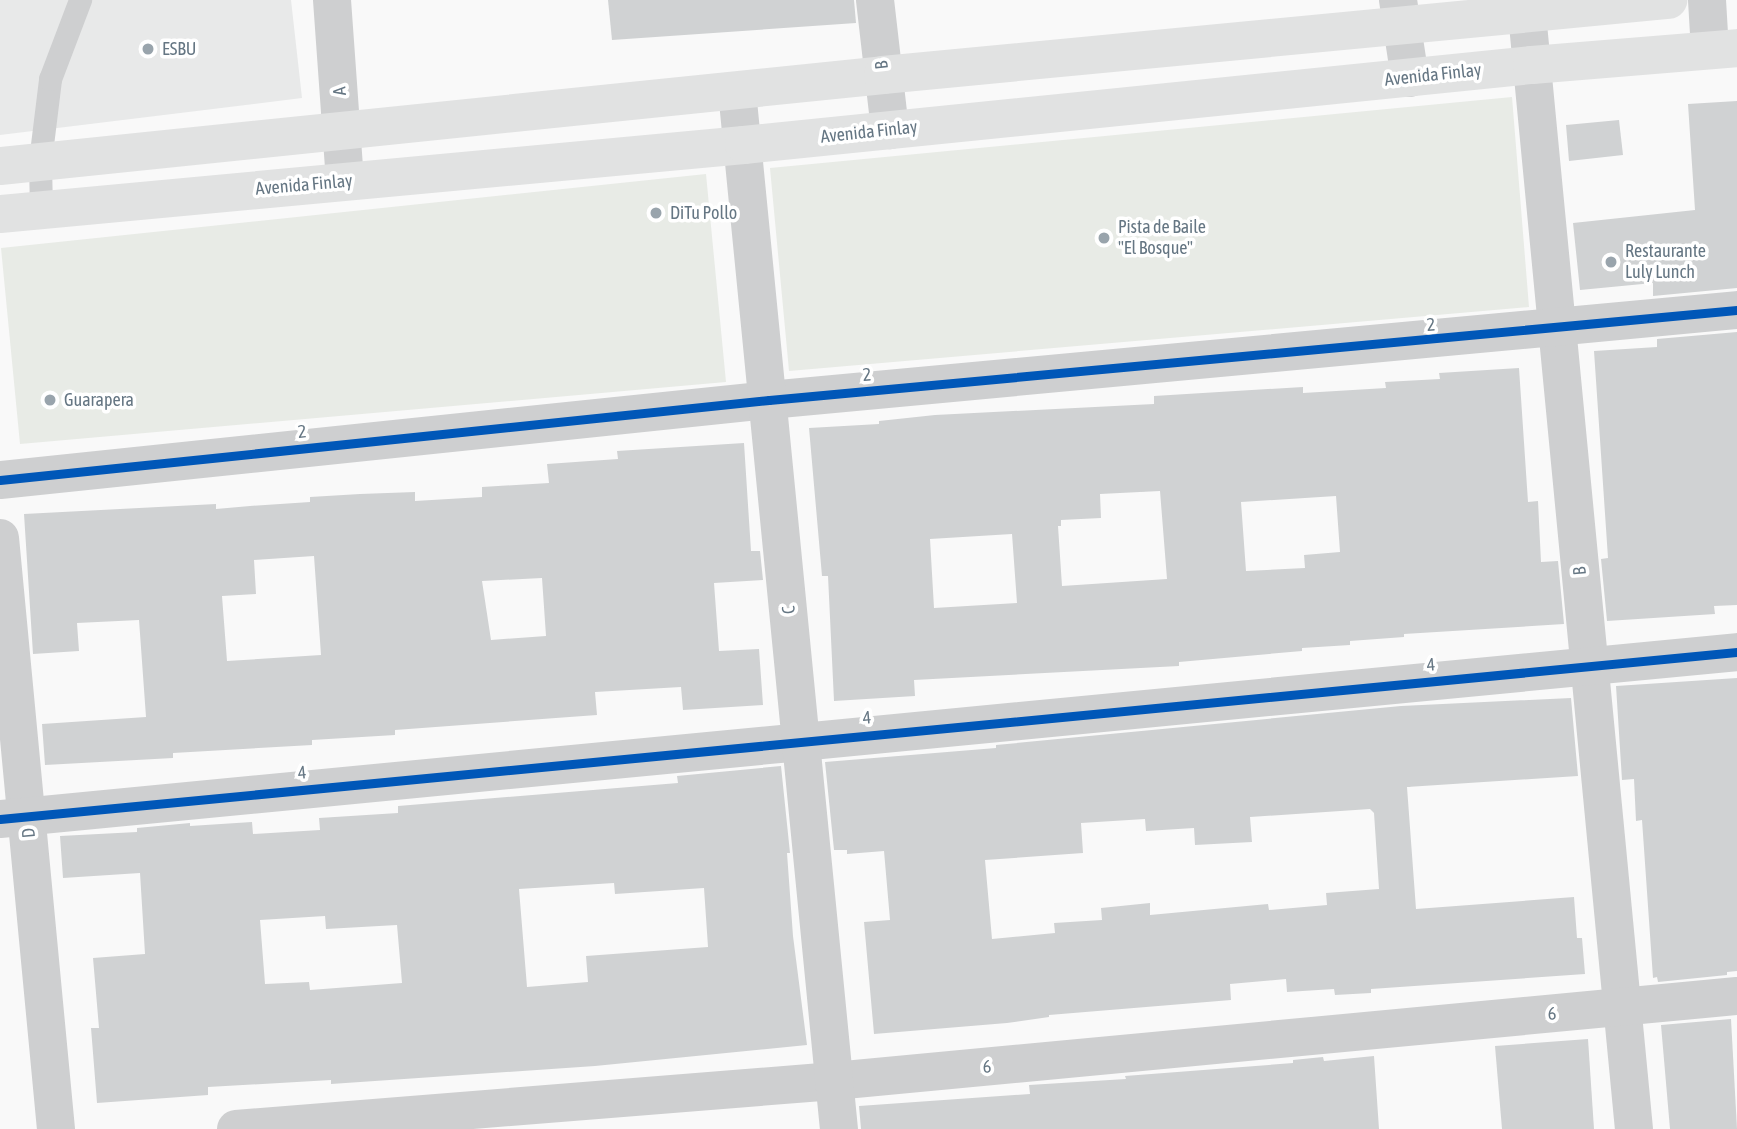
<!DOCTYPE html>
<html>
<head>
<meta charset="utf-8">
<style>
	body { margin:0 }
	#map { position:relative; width:1737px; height:1129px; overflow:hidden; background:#f9f9f9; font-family:"Asap Condensed",sans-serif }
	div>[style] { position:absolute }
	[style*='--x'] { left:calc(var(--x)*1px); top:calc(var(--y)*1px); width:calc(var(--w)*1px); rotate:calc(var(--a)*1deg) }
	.built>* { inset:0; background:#e8e9e9 }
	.green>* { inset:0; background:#e8ebe6 }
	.building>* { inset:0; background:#d0d2d3 }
	.service>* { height:23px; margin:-11.5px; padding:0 11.5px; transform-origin:11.5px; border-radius:11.5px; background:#cecfd0 }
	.minor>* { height:38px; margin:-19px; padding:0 19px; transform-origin:19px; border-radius:19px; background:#cecfd0 }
	.tertiary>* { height:38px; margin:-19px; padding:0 19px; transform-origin:19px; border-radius:19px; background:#cecfd0 }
	.primary>* { height:38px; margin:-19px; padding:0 19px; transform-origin:19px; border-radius:19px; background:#e1e2e2 }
	.cycleway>* { height:9px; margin:-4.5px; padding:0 4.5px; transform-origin:4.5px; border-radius:4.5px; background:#0057b8 }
	.dots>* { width:19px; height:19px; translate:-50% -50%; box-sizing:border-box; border:4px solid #fff; border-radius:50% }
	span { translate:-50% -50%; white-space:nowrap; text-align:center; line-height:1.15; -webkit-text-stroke:7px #fff; paint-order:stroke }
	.poi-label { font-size:18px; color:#657683 }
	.left { translate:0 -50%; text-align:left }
	.street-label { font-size:18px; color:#657683 }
</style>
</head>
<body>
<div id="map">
	<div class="built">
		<div style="clip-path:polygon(0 0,291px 0,302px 98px,0 135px)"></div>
	</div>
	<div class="green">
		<div style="clip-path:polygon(1512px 97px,1529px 307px,789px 371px,770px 168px)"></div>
		<div style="clip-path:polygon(706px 174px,726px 382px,20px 444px,1px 248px)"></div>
	</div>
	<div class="building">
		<div style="clip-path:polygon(608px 0,854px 0,856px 23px,612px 40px)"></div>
		<div style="clip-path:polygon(1737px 101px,1737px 288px,1653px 296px,1653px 283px,1580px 290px,1573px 223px,1695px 210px,1688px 104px)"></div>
		<div style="clip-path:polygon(1619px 120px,1623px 155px,1569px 161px,1566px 125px)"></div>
		<div style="clip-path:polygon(1737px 332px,1737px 605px,1714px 606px,1715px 614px,1607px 621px,1601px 559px,1608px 558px,1594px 351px,1657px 347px,1657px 339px)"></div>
		<div style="clip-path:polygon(evenodd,1519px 368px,1528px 502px,1538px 501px,1541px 562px,1558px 561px,1564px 624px,1404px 634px,1404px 637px,1350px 641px,1350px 645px,1302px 648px,1302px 651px,1179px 662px,1179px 666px,914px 680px,915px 696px,834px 701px,828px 576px,822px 576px,809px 428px,879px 424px,879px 421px,935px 415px,1154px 404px,1154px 396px,1303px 387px,1303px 393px,1386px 388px,1385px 382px,1440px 379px,1439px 373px,1519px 368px,1160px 491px,1167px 579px,1062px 586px,1058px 526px,1061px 526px,1061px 520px,1101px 518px,1100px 494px,1160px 491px,1519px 368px,1336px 496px,1340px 552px,1304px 555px,1305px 568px,1246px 571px,1241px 502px,1336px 496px,1519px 368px,1012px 534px,1017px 603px,934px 608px,930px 539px,1012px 534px)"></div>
		<div style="clip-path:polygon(evenodd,744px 443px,751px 551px,760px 551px,763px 580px,714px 583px,719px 651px,759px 649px,763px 705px,683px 710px,681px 687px,595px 692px,597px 715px,395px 730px,395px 735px,312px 740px,312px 745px,173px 753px,173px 758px,45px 765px,42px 724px,146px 717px,139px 620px,77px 623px,79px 651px,33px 654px,24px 514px,216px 504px,216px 509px,250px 506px,310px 502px,310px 497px,360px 494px,415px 492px,415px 501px,482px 497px,482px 487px,549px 483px,547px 464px,618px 459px,617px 451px,744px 443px,314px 556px,321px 655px,227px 661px,222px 596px,256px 594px,254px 560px,314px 556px,744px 443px,542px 578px,546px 636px,491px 640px,482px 581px,542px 578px)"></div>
		<div style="clip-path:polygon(1737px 678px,1737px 971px,1727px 972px,1727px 975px,1658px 982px,1657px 977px,1653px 978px,1642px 820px,1636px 821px,1634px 779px,1622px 780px,1616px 686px)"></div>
		<div style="clip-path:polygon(evenodd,1571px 698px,1578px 776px,1407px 787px,1416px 909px,1574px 897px,1577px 938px,1582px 938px,1585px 974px,1371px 989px,1371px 993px,1335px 995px,1334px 989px,1287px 992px,1286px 979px,1230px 984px,1231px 1000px,1049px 1015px,1049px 1017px,1007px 1023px,874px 1034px,864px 922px,890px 920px,884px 851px,847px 854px,847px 850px,834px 850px,825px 762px,996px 748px,996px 745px,1401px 706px,1571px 698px,1370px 809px,1374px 813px,1379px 889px,1326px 893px,1327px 905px,1269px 910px,1268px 904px,1150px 915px,1150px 903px,1101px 908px,1102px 920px,1054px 923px,1055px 933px,992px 939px,985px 860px,1083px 853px,1081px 823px,1145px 819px,1146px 831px,1194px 828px,1195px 845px,1252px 842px,1250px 817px,1370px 809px)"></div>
		<div style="clip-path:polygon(evenodd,781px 766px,790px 853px,787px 853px,793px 936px,807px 1045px,595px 1066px,331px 1084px,331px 1080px,208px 1087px,208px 1095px,97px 1103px,91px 1028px,99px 1028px,93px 958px,145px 954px,140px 873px,63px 878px,60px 836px,137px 832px,137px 828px,190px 823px,190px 826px,252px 822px,253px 834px,320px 830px,319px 818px,398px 813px,398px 806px,678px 783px,677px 776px,781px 766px,614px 883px,615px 894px,704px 888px,708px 947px,586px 956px,588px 982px,527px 987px,519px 889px,614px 883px,781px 766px,325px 916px,326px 929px,397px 925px,402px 983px,310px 990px,309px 982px,265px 984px,260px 920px,325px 916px)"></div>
		<div style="clip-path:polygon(1731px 1019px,1737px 1129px,1670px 1129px,1661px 1025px)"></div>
		<div style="clip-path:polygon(1588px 1039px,1594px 1129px,1502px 1129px,1495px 1046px)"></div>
		<div style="clip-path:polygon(1374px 1056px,1379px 1129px,861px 1129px,859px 1106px,1030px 1094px,1029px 1085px,1126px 1079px,1125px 1076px,1293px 1063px,1293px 1060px,1323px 1057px,1324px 1061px)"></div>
	</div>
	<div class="service">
		<div style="--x:41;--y:210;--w:49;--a:-91.2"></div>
		<div style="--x:40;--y:161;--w:83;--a:-83"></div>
		<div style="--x:50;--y:79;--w:85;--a:-69.2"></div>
	</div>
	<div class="minor">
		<div style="--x:332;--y:0;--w:181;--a:85.9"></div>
		<div style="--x:875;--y:0;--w:131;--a:83.4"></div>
		<div style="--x:1398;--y:0;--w:79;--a:81.3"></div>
		<div style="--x:1707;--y:0;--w:50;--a:86.6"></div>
		<div style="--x:1527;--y:14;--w:1120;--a:84.52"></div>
		<div style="--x:0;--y:480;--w:773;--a:-5.94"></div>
		<div style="--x:769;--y:400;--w:972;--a:-5.31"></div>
		<div style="--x:0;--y:538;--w:594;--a:84.59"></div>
		<div style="--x:0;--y:819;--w:1745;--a:-5.49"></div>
		<div style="--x:236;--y:1129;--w:600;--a:-4.59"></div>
		<div style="--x:834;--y:1081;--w:907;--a:-5.38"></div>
	</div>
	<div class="tertiary">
		<div style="--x:737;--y:91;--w:1043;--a:84.39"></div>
	</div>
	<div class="primary">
		<div style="--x:0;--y:166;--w:888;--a:-5.88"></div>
		<div style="--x:883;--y:75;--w:789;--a:-5.46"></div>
		<div style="--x:0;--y:214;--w:747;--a:-5.3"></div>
		<div style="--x:744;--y:145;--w:792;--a:-5.8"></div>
		<div style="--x:1532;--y:65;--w:206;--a:-4.7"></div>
	</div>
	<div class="cycleway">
		<div style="--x:0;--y:480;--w:773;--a:-5.94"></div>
		<div style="--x:769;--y:400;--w:972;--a:-5.31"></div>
		<div style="--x:0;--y:819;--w:1745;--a:-5.49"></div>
	</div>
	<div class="dots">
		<div style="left:148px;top:49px;background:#99a4ac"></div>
		<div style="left:656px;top:213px;background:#99a4ac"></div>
		<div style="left:1104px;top:238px;background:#99a4ac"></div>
		<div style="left:1611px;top:262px;background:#99a4ac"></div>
		<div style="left:50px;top:400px;background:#99a4ac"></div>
	</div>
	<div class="poi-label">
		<span class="left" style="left:162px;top:49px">ESBU</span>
		<span class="left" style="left:670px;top:213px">DiTu Pollo</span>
		<span class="left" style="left:1118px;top:238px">Pista de Baile<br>"El Bosque"</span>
		<span class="left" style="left:1625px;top:262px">Restaurante<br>Luly Lunch</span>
		<span class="left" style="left:64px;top:400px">Guarapera</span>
	</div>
	<div class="street-label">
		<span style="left:882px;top:65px;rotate:-96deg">B</span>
		<span style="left:1433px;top:75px;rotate:-6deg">Avenida Finlay</span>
		<span style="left:340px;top:91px;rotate:-95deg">A</span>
		<span style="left:869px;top:132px;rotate:-6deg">Avenida Finlay</span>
		<span style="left:304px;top:185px;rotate:-5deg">Avenida Finlay</span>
		<span style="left:1431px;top:325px;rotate:-5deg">2</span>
		<span style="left:867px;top:375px;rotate:-5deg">2</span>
		<span style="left:302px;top:432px;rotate:-6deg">2</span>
		<span style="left:1580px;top:571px;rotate:-95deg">B</span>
		<span style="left:789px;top:610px;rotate:-95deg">C</span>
		<span style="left:1431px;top:665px;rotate:-5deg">4</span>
		<span style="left:867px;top:718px;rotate:-5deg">4</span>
		<span style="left:302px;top:773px;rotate:-6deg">4</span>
		<span style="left:29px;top:833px;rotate:-95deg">D</span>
		<span style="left:1552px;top:1014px;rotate:-5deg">6</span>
		<span style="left:987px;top:1067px;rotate:-5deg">6</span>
	</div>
</div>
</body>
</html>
